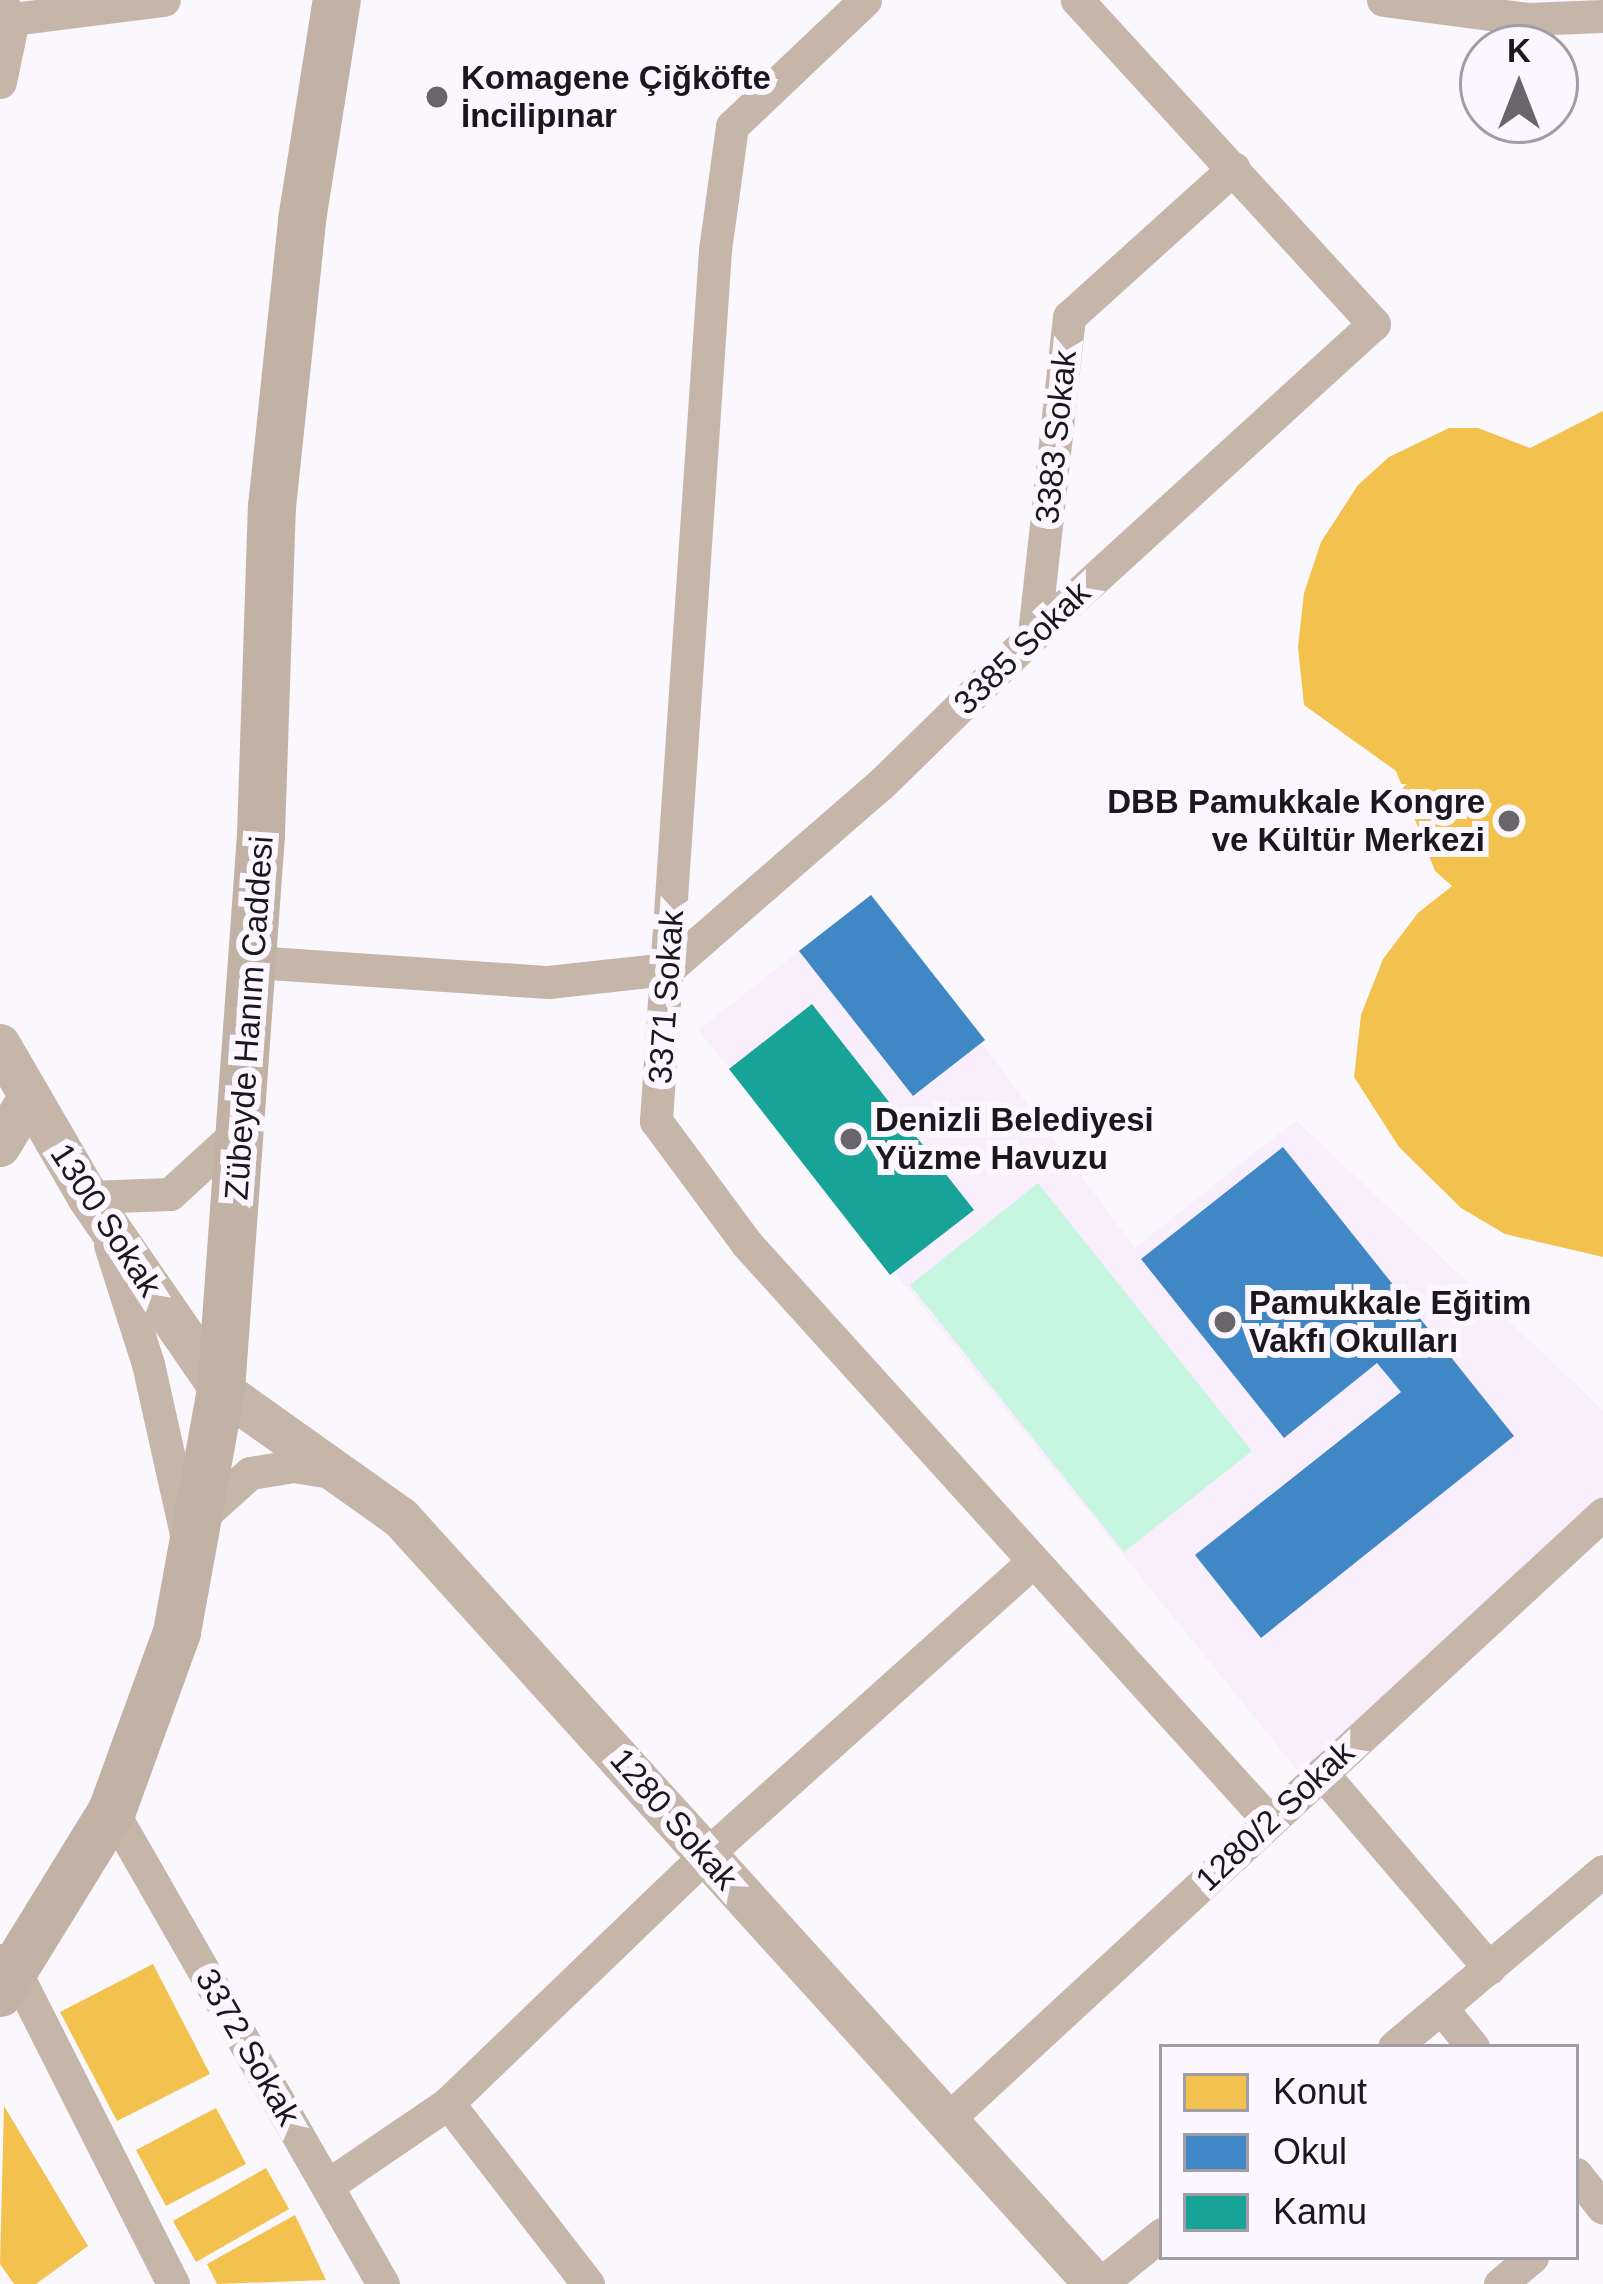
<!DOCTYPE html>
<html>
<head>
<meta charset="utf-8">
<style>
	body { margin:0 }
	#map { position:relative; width:1603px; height:2284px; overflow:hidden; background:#fbf8fd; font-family:Helvetica,sans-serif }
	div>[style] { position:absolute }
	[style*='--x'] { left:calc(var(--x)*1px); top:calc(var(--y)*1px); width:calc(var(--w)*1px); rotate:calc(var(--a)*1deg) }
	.built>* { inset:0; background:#f8eefc }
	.green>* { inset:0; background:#c6f6e0 }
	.homes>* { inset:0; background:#f2c14e }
	.schools>* { inset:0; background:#3f88c5 }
	.public>* { inset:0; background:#17a398 }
	.minor>* { height:33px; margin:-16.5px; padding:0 16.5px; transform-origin:16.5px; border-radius:16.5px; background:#c5b6a9 }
	.tertiary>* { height:42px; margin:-21px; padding:0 21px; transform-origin:21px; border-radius:21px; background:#c5b6a9 }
	.secondary>* { height:48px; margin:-24px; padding:0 24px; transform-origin:24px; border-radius:24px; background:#c2b2a5 }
	.dots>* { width:33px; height:33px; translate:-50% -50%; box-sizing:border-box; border:6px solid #fcf6ff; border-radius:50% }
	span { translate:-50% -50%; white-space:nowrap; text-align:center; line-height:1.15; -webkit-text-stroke:12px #fcf6ff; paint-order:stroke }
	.poi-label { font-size:33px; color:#1b181d; font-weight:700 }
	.left { translate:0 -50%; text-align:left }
	.right { translate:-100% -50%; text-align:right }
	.street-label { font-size:33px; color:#1b181d }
	.legend { position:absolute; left:1159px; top:2044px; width:420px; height:216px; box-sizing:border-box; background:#fcf6ff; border:3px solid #a29da5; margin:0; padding:15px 21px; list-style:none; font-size:36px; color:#1b181d }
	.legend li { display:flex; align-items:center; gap:24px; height:60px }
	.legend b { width:60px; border:3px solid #a29da5 }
	.north { position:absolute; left:1459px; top:24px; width:120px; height:120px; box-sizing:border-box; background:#fcf6ff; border:3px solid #a29da5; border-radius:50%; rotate:0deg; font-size:33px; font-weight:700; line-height:48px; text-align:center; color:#1b181d }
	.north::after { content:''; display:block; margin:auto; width:42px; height:54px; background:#69666b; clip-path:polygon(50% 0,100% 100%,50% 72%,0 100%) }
</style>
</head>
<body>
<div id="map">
	<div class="built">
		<div style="clip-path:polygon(871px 895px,1135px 1248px,1296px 1120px,1603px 1410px,1603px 1520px,1310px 1786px,698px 1030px)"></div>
	</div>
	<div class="green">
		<div style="clip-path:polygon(1038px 1183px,1252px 1451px,1124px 1552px,910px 1285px)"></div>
	</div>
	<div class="homes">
		<div style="clip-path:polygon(1603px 411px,1603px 1257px,1505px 1234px,1461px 1208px,1399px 1147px,1354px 1077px,1361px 1015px,1383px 959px,1418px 913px,1452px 886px,1435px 871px,1396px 771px,1304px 705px,1298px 647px,1304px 593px,1321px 542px,1358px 485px,1389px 457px,1449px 428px,1478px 428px,1530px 448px)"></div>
		<div style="clip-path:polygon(153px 1964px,210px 2074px,117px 2121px,60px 2012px)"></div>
		<div style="clip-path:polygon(4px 2106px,88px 2246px,36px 2284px,14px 2284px,0 2264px)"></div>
		<div style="clip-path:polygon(216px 2108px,246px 2164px,166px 2206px,136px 2150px)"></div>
		<div style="clip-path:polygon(266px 2168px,289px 2209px,196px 2262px,173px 2221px)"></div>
		<div style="clip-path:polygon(295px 2215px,326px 2280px,217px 2284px,207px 2264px)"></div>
	</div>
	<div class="schools">
		<div style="clip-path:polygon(871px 895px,985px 1040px,913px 1096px,799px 951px)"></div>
		<div style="clip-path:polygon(1283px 1147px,1514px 1436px,1261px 1638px,1195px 1555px,1401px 1392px,1377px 1363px,1284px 1438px,1141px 1259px)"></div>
	</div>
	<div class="public">
		<div style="clip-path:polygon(812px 1004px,974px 1210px,890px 1275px,729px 1069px)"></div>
	</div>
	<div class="minor">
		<div style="--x:865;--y:0;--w:183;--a:136.5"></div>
		<div style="--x:732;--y:126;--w:125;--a:97.8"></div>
		<div style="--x:715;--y:250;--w:873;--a:93.88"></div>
		<div style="--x:656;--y:1121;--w:153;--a:53.5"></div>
		<div style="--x:747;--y:1244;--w:779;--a:47.86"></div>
		<div style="--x:1383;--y:0;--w:145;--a:7.5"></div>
		<div style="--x:1527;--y:19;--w:76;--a:-2.3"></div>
		<div style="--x:13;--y:19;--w:152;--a:-7.2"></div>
		<div style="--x:0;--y:82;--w:64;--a:-78.3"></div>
		<div style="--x:13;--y:19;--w:19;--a:-129"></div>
		<div style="--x:1034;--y:634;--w:319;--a:-83.7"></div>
		<div style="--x:1069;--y:317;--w:222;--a:-42.1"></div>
		<div style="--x:253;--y:962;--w:296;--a:3.9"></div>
		<div style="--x:548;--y:982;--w:121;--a:-6.2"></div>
		<div style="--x:668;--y:969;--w:281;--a:-41"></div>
		<div style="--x:880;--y:785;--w:216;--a:-44.4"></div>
		<div style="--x:1034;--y:634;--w:460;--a:-42.4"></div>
		<div style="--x:1374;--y:324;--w:440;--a:-132.5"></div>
		<div style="--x:88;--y:1197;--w:82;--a:-2.1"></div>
		<div style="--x:170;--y:1194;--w:96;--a:-42.5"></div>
		<div style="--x:110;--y:1245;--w:125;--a:72.3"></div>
		<div style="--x:148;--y:1364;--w:178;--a:77.4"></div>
		<div style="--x:198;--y:1520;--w:70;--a:-42.1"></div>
		<div style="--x:250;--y:1473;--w:44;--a:-9.2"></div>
		<div style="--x:293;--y:1466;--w:45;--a:9"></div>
		<div style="--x:1322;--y:1773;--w:257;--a:49.4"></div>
		<div style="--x:112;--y:1811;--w:545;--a:60.19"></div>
		<div style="--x:1;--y:1960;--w:14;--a:30"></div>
		<div style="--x:13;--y:1967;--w:355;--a:63.2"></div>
		<div style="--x:1442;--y:2009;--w:49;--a:50.8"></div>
		<div style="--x:1394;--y:2047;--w:273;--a:-40.1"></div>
		<div style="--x:448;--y:2103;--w:229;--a:52.3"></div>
		<div style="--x:948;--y:2119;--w:892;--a:-42.73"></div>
		<div style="--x:1576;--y:2174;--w:43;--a:51.5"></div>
		<div style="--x:328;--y:2185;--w:145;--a:-34.3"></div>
		<div style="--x:448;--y:2103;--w:361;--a:-43.9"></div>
		<div style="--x:708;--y:1853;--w:433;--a:-41.9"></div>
		<div style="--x:1100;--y:2284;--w:80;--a:-38.9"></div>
		<div style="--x:1500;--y:2284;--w:42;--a:-40.2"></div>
	</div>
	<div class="tertiary">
		<div style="--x:0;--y:1045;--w:176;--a:59.9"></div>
		<div style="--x:88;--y:1197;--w:234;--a:55.4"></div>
		<div style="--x:221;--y:1390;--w:221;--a:35.4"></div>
		<div style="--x:401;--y:1518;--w:1034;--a:47.82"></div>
		<div style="--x:0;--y:1146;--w:56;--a:-58.9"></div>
	</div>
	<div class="secondary">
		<div style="--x:0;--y:1993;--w:214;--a:-58.4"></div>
		<div style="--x:112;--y:1811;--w:190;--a:-70"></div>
		<div style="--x:177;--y:1632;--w:246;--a:-79.7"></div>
		<div style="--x:221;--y:1390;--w:556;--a:-85.88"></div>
		<div style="--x:261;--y:835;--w:328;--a:-88.1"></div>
		<div style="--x:272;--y:507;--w:289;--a:-84"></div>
		<div style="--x:302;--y:220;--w:223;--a:-81"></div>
	</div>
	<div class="dots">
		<div style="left:437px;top:97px;background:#69666b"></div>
		<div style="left:1509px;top:821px;background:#69666b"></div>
		<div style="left:851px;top:1139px;background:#69666b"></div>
		<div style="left:1225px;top:1322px;background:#69666b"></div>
	</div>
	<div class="poi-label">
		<span class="left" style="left:461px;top:97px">Komagene Çiğköfte<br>İncilipınar</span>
		<span class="right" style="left:1485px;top:821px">DBB Pamukkale Kongre<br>ve Kültür Merkezi</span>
		<span class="left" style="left:875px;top:1139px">Denizli Belediyesi<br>Yüzme Havuzu</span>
		<span class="left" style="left:1249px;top:1322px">Pamukkale Eğitim<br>Vakfı Okulları</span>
	</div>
	<div class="street-label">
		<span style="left:1056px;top:437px;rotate:-84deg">3383 Sokak</span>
		<span style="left:1022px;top:648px;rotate:-44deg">3385 Sokak</span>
		<span style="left:666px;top:997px;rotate:-86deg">3371 Sokak</span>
		<span style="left:249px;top:1018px;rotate:-86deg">Zübeyde Hanım Caddesi</span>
		<span style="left:106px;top:1220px;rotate:57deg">1300 Sokak</span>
		<span style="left:1275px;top:1816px;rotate:-43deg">1280/2 Sokak</span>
		<span style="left:674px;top:1819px;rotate:49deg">1280 Sokak</span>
		<span style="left:248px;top:2047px;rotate:60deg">3372 Sokak</span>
	</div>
	<ul class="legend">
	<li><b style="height:33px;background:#f2c14e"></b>Konut</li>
	<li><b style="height:33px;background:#3f88c5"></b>Okul</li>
	<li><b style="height:33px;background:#17a398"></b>Kamu</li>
	</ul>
	<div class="north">K</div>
</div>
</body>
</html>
